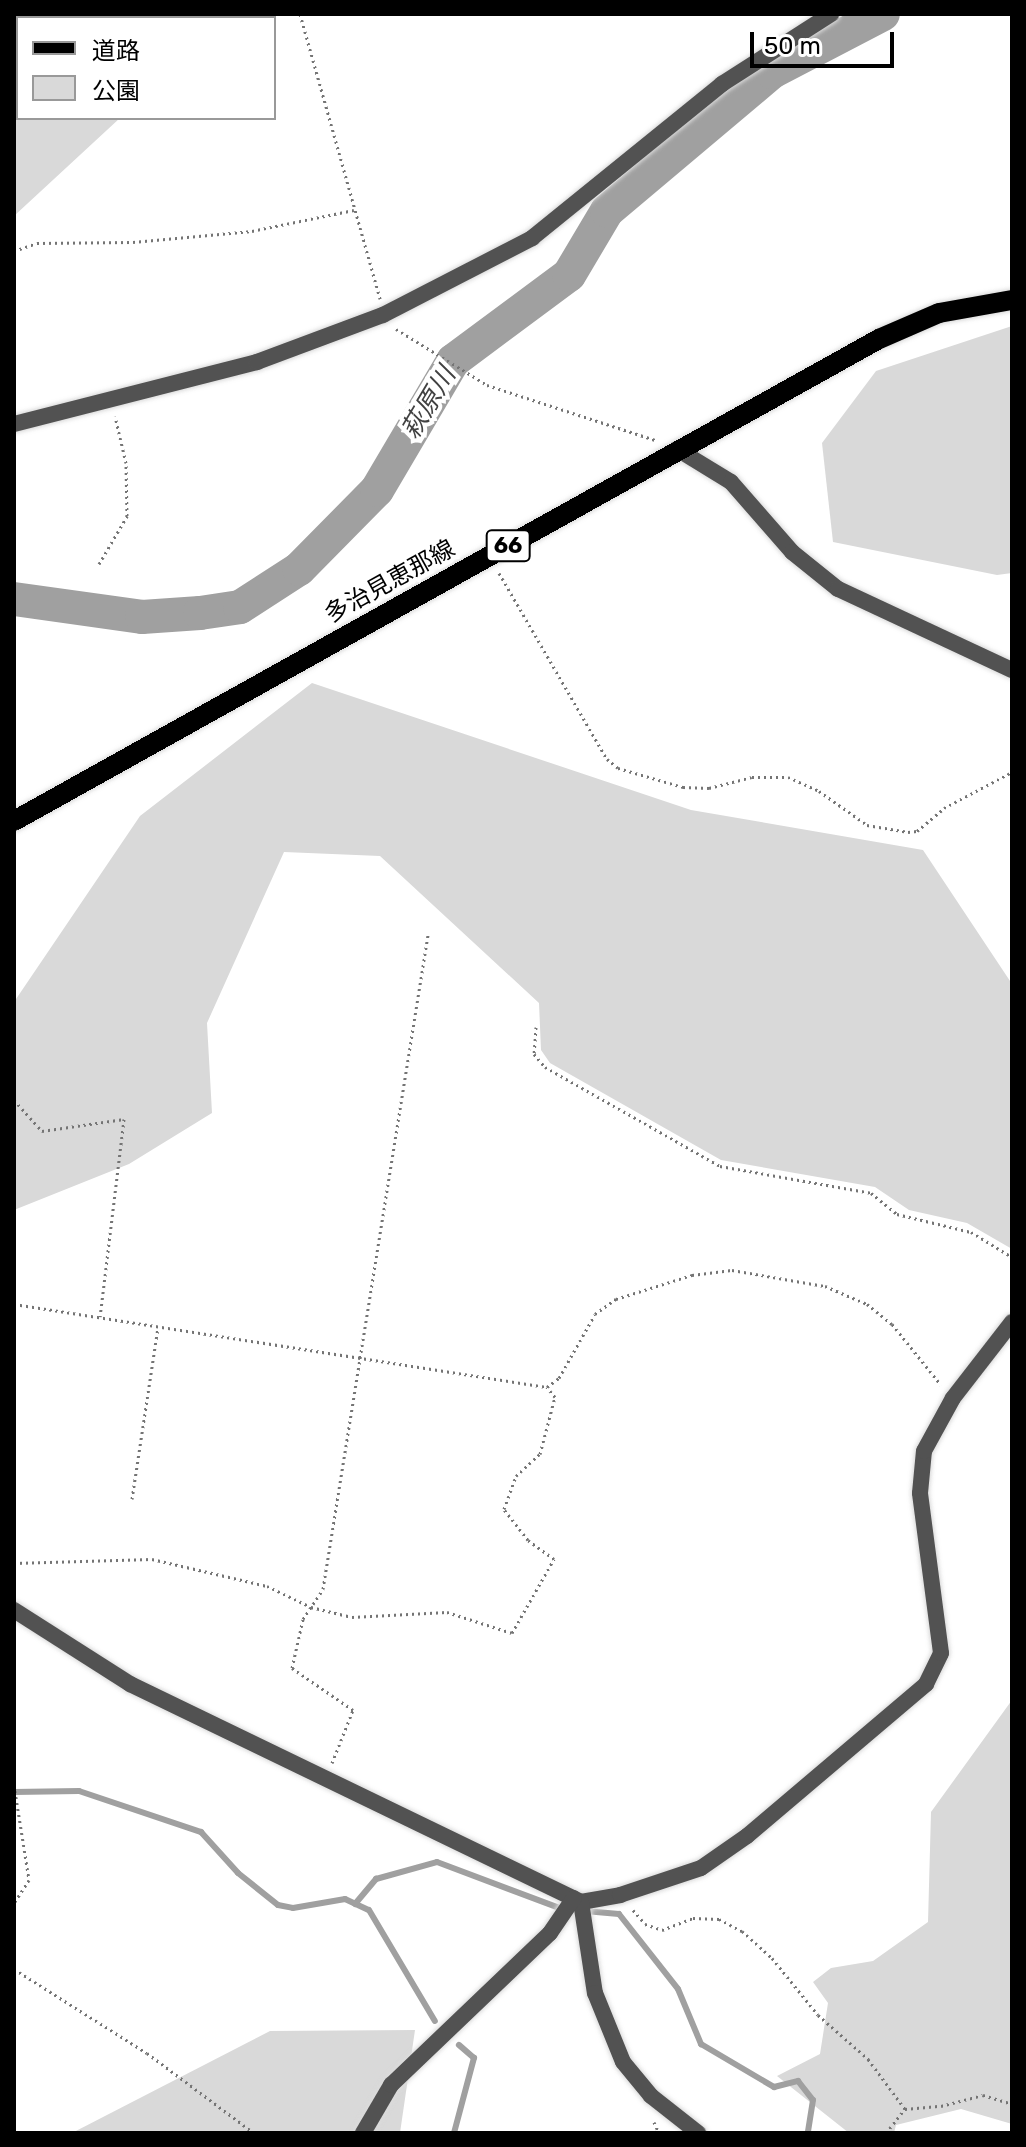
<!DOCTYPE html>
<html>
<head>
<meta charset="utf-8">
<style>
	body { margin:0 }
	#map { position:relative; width:1026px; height:2147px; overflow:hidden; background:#fff; font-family:Rubik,"Noto Sans JP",sans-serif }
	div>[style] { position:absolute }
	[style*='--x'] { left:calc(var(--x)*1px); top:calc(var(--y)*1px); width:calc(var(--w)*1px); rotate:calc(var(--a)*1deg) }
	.green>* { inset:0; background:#d9d9d9 }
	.stream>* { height:6px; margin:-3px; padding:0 3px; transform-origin:3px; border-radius:3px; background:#a0a0a0 }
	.river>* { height:34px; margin:-17px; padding:0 17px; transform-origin:17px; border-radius:17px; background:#a0a0a0 }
	.path>* { height:3px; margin-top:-1.5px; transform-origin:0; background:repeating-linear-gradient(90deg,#747474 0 2px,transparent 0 6px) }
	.roads { filter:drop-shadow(0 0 2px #dbdbdb) drop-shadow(0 0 2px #dbdbdb) }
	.minor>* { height:16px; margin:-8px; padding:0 8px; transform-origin:8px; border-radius:8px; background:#525252 }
	.primary>* { height:20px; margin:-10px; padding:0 10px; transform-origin:10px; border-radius:10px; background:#000 }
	span { translate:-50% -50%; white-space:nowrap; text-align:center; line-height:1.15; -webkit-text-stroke:8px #fff; paint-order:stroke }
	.shield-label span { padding:2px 6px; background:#fff; border:2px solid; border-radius:6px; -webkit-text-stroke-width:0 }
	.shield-label { font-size:22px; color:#000; font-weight:700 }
	.street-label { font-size:24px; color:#000 }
	.water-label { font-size:26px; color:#414141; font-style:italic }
	.frame { position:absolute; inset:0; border:16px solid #000; pointer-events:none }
	.legend { position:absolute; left:16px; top:16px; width:260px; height:104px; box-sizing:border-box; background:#fff; border:2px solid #999; margin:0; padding:10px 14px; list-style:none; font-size:24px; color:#000 }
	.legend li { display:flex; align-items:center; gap:16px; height:40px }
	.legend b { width:40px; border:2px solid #999 }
	.scale { position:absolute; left:750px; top:32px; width:144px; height:36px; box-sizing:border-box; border:4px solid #000; border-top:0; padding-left:10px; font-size:24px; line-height:28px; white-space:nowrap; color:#000; -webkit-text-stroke:6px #fff; paint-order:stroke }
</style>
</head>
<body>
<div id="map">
	<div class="green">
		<div style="clip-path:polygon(14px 14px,236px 14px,18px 18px,18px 118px,120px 118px,14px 216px)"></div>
		<div style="clip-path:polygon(1012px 326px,1012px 573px,997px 575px,833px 542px,822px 443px,876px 371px)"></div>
		<div style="clip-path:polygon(312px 683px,691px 810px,923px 850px,1012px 984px,1012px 1249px,967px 1223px,909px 1210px,875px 1187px,721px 1160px,550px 1063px,541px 1050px,539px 1003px,380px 856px,284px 852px,207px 1023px,212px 1113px,129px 1164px,14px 1210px,14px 1002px,140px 816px)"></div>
		<div style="clip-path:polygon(1012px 1700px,1012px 2124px,961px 2109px,896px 2125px,894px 2133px,849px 2133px,777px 2076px,820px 2054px,828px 2003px,813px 1982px,831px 1968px,873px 1961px,928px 1922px,931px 1812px)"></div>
		<div style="clip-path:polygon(415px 2030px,400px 2133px,72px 2133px,270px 2031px)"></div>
	</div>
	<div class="stream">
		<div style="--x:14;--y:1792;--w:65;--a:-0.9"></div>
		<div style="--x:79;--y:1791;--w:129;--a:18.6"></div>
		<div style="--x:201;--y:1832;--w:55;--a:47.9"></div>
		<div style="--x:238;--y:1873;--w:51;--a:38.7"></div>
		<div style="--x:278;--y:1905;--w:15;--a:11"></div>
		<div style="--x:293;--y:1908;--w:53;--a:-9.8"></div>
		<div style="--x:345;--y:1899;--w:26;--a:25"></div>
		<div style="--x:369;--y:1910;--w:129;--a:59.3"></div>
		<div style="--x:355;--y:1904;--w:33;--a:-50"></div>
		<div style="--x:376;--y:1879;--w:63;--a:-15.6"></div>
		<div style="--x:437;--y:1862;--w:134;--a:20.6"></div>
		<div style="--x:585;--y:1911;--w:34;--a:5"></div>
		<div style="--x:619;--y:1914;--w:95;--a:51.8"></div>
		<div style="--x:678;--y:1989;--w:60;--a:67.3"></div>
		<div style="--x:701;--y:2044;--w:85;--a:30.5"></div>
		<div style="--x:774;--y:2087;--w:25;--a:-14"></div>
		<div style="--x:798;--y:2081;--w:24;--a:52"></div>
		<div style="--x:813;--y:2100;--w:33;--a:99"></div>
		<div style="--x:454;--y:2133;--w:78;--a:-75.1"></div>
		<div style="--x:474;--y:2058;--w:20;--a:-139"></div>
	</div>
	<div class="river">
		<div style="--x:14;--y:599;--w:129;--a:8"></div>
		<div style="--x:142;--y:617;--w:58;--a:-3.9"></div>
		<div style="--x:200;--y:613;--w:40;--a:-8.5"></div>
		<div style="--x:240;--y:607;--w:70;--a:-32.8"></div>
		<div style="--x:299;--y:569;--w:111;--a:-45.4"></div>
		<div style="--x:377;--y:490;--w:150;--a:-59.5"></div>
		<div style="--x:453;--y:361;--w:144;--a:-36.6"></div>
		<div style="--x:569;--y:275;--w:74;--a:-59.3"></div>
		<div style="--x:607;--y:211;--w:216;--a:-40.1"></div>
		<div style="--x:772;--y:72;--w:125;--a:-27.6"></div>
	</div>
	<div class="path">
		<div style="--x:300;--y:14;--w:296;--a:74.3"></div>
		<div style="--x:14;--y:251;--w:24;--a:-19"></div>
		<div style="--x:37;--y:243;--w:96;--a:-0.6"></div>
		<div style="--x:133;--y:242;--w:120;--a:-5.3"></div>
		<div style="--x:252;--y:231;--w:104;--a:-11.6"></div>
		<div style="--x:396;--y:329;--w:107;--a:31.6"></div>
		<div style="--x:487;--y:385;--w:177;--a:18.1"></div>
		<div style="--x:99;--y:564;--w:56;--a:-59.7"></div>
		<div style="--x:127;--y:516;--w:53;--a:-91.1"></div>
		<div style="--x:126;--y:463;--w:48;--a:-103.2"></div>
		<div style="--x:499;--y:573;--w:215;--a:59.9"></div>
		<div style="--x:607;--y:759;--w:14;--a:39"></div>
		<div style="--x:618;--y:768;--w:68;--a:16.3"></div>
		<div style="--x:683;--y:787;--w:26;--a:2"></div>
		<div style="--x:709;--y:788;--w:44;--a:-14.3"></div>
		<div style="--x:752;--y:777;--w:36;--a:0"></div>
		<div style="--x:788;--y:777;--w:34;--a:24"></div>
		<div style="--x:819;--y:791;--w:59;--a:35.3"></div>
		<div style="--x:867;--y:825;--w:42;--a:9.7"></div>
		<div style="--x:908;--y:832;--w:9;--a:-6"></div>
		<div style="--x:917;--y:831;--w:35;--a:-40"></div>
		<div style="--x:944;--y:808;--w:77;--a:-27.9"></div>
		<div style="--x:536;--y:1027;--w:27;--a:94"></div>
		<div style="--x:534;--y:1054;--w:17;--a:50"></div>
		<div style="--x:545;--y:1067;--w:201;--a:29.5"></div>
		<div style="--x:720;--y:1166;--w:153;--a:10.1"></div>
		<div style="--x:871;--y:1193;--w:33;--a:39"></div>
		<div style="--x:897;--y:1214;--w:76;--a:13.7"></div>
		<div style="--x:971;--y:1232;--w:48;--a:31.4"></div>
		<div style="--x:14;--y:1100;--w:42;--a:47.9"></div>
		<div style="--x:42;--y:1131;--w:83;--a:-8.3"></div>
		<div style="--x:124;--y:1119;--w:199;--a:96.9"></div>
		<div style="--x:14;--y:1304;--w:539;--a:8.85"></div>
		<div style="--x:547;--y:1387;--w:15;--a:-37"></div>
		<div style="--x:559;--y:1378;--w:73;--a:-60.6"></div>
		<div style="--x:595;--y:1314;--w:26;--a:-36"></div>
		<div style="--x:616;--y:1299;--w:80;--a:-17.5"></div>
		<div style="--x:692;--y:1275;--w:40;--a:-7.1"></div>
		<div style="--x:732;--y:1270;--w:94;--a:9.8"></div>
		<div style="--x:825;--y:1286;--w:46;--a:23.2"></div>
		<div style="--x:867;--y:1304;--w:32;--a:39"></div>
		<div style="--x:892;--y:1324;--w:78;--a:51.2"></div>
		<div style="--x:132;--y:1499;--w:173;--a:-81.4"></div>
		<div style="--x:14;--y:1563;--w:138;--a:-1.7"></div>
		<div style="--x:152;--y:1559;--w:118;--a:13.2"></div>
		<div style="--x:267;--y:1586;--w:49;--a:25.5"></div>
		<div style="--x:311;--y:1607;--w:42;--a:13.7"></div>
		<div style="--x:352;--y:1617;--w:95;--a:-3"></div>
		<div style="--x:447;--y:1612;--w:68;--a:17.9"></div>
		<div style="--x:512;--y:1633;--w:85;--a:-60.4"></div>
		<div style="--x:554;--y:1559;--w:32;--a:-144"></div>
		<div style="--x:528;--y:1540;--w:39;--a:-128"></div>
		<div style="--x:504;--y:1509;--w:35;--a:-70"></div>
		<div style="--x:516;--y:1476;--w:33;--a:-43"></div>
		<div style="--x:540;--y:1454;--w:59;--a:-75.3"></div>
		<div style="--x:555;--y:1397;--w:13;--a:-129"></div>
		<div style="--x:332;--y:1763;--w:57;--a:-68.4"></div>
		<div style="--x:353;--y:1710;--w:74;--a:-145.5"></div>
		<div style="--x:292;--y:1668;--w:50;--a:-77.3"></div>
		<div style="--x:303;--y:1619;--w:36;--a:-56"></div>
		<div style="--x:323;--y:1589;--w:662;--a:-80.88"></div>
		<div style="--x:14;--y:1785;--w:96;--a:81"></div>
		<div style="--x:29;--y:1880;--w:27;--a:123"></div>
		<div style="--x:633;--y:1910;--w:18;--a:49"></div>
		<div style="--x:645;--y:1924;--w:18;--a:19"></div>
		<div style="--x:662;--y:1930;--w:33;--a:-21"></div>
		<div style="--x:693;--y:1918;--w:26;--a:2"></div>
		<div style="--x:719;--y:1919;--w:26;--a:28"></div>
		<div style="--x:742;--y:1931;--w:40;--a:42"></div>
		<div style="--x:772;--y:1958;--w:73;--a:51.1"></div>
		<div style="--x:818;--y:2015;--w:67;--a:41.3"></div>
		<div style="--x:868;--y:2059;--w:62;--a:53.5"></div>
		<div style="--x:905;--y:2109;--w:36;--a:-5"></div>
		<div style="--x:941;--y:2106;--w:43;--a:-14.7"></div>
		<div style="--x:983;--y:2095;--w:30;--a:17"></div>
		<div style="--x:14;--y:1969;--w:157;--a:32.3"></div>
		<div style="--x:147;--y:2053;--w:134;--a:36.8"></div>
		<div style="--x:654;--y:2122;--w:12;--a:66"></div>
		<div style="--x:886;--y:2133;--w:31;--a:-52"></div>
	</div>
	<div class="roads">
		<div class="minor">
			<div style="--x:14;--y:424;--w:251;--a:-14.3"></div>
			<div style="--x:257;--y:362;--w:134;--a:-20.5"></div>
			<div style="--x:383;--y:315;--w:168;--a:-27.3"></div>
			<div style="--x:532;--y:238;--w:245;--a:-39"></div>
			<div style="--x:722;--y:84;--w:130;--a:-32.7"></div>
			<div style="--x:677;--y:449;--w:63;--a:31.4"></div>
			<div style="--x:731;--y:482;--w:93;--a:48.9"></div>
			<div style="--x:792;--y:552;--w:59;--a:38.8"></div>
			<div style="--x:838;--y:589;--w:192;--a:25"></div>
			<div style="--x:14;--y:1610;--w:138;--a:32.5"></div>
			<div style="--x:130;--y:1684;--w:501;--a:25.8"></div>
			<div style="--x:581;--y:1902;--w:40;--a:-10"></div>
			<div style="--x:620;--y:1895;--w:85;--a:-18.4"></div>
			<div style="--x:701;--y:1868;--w:56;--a:-34.8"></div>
			<div style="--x:747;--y:1836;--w:235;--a:-40.3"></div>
			<div style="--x:926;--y:1684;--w:34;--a:-64"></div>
			<div style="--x:941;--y:1653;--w:161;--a:-97.5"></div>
			<div style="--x:920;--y:1493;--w:42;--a:-84.6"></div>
			<div style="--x:924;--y:1451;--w:60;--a:-61.3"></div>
			<div style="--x:953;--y:1398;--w:96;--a:-52.2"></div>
			<div style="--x:581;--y:1902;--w:92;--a:81.3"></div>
			<div style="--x:595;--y:1993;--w:74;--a:67.9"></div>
			<div style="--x:623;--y:2062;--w:44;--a:50.5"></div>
			<div style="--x:651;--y:2096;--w:60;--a:38.2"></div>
			<div style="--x:363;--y:2133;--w:56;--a:-59.7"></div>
			<div style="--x:391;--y:2085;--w:220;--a:-43.7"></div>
			<div style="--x:550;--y:1933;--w:42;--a:-55.6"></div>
		</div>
		<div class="primary">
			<div style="--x:14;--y:821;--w:990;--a:-29.13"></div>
			<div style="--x:879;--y:339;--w:65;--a:-23.4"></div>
			<div style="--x:939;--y:313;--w:74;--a:-10.1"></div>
		</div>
	</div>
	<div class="shield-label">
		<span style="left:508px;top:546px">66</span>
	</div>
	<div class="street-label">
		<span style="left:390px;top:582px;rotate:-29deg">多治見恵那線</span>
	</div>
	<div class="water-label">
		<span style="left:429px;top:403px;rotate:-59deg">萩原川</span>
	</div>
	<div class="frame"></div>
	<ul class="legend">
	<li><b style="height:10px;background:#000"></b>道路</li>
	<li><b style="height:22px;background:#d9d9d9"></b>公園</li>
	</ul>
	<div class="scale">50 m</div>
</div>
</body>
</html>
